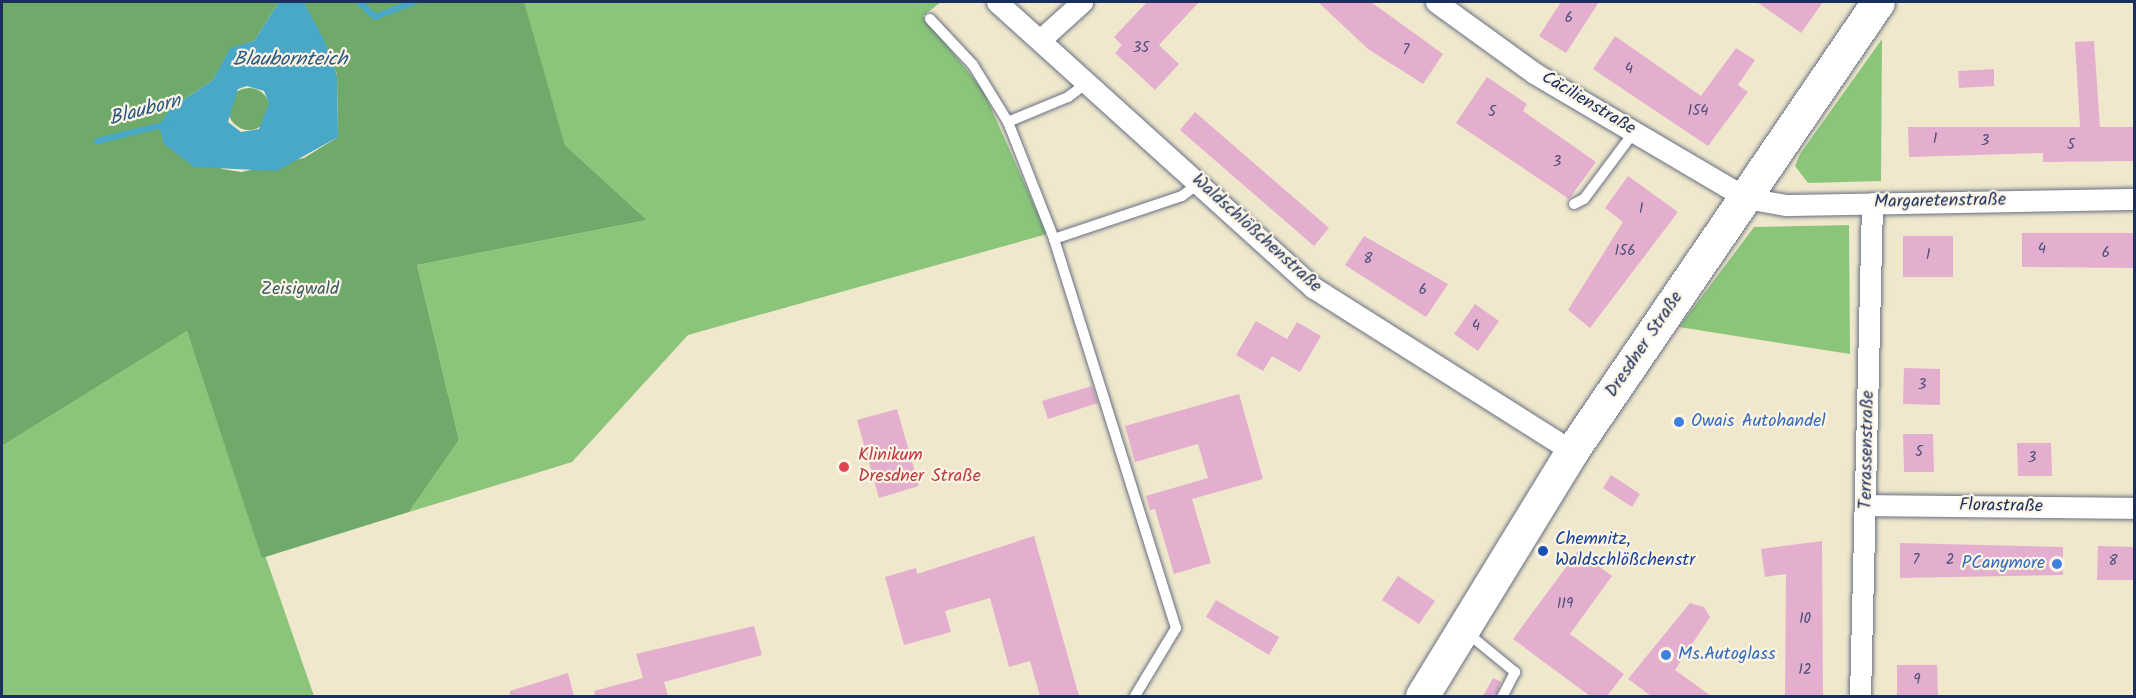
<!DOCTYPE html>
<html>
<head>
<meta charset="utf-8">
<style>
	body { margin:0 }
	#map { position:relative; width:2136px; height:698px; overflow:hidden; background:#f0e8cc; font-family:Kalam,sans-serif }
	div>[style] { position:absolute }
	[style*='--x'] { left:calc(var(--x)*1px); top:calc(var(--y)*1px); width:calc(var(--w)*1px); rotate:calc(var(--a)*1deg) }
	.green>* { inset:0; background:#8bc57a }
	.forest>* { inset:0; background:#70aa6a }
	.round { border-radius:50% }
	.water>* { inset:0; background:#49a7c7 }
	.stream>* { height:6px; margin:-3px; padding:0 3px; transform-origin:3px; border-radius:3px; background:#49a7c7 }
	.building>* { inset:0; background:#e4afcf }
	.roads { filter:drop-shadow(0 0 2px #667084) drop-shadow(0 0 2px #667084) }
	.lane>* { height:10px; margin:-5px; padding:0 5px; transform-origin:5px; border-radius:5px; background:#fff }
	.street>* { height:21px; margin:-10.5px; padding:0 10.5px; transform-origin:10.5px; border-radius:10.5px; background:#fff }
	.primary>* { height:33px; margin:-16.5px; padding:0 16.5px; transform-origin:16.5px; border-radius:16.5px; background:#fff }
	.dots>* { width:16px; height:16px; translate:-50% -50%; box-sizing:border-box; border:3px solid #fcf5e5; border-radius:50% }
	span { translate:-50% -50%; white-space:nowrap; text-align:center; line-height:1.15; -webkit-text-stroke:4.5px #fcf5e5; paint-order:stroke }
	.number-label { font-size:15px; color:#4d4f7a }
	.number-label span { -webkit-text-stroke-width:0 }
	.street-label { font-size:18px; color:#1b2f5e }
	.park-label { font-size:18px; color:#3d5c66 }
	.shop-label { font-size:18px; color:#366cbe }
	.left { translate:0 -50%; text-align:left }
	.right { translate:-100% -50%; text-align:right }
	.health-label { font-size:18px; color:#be3a42 }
	.transit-label { font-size:18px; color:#164399 }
	.water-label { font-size:20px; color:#2b5983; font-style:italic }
	.frame { position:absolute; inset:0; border:3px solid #1b2f5e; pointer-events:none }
</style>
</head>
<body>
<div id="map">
	<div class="green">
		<div style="clip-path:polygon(523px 2px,941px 2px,923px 16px,983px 90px,1047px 234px,688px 335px,572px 462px,409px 512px,459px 440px,417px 265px,647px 220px,565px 145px)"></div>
		<div style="clip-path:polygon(1882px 39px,1881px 181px,1808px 183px,1795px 166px,1800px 154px)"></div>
		<div style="clip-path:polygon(1849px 225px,1850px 354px,1679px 327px,1754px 227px)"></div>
		<div style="clip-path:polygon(187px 331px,314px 696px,2px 696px,2px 446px)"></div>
	</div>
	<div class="forest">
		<div style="clip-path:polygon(2px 2px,279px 2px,254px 41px,230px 49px,213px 80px,170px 109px,222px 169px,241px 172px,304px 158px,338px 137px,337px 74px,304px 2px,524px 2px,565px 145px,647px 220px,417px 265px,459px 440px,409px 512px,262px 558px,187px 331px,2px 446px)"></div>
		<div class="round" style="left:228px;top:88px;width:42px;height:42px"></div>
	</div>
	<div class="water">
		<div style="clip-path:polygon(evenodd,279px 2px,304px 2px,324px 40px,337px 75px,338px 137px,277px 171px,194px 167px,164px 144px,159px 126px,170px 109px,213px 80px,230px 48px,254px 41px,279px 2px,247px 86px,264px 91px,269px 103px,259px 129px,241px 132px,228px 122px,238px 89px,247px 86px)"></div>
	</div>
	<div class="stream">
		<div style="--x:359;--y:2;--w:22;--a:43"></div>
		<div style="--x:375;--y:17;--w:42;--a:-21"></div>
		<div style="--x:97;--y:141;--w:71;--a:-13.8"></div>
	</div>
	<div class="building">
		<div style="clip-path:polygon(1147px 2px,1199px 2px,1159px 45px,1179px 64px,1155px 90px,1115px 53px,1122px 45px,1114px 37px)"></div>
		<div style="clip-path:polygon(1318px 2px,1371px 2px,1443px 54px,1423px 84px,1368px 49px)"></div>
		<div style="clip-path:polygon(1561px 2px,1599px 2px,1566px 53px,1539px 36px)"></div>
		<div style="clip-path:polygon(1757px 2px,1823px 2px,1801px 33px)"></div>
		<div style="clip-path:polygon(1615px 36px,1701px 96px,1736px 48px,1755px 60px,1738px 85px,1748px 92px,1708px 146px,1593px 69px)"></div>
		<div style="clip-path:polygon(2094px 41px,2100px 127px,2134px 127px,2134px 161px,2043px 162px,2043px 153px,1909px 157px,1908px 127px,2080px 127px,2075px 42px)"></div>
		<div style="clip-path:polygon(1994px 69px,1994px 86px,1959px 88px,1958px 71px)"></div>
		<div style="clip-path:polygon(1487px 77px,1527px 104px,1523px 111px,1596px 162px,1569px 199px,1456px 123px)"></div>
		<div style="clip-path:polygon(1195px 112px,1329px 228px,1314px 246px,1180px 130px)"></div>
		<div style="clip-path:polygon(1628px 176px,1678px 212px,1590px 328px,1568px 310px,1623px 222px,1605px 208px)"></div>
		<div style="clip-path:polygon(2022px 233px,2134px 233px,2134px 268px,2022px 267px)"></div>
		<div style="clip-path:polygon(1364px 236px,1448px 284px,1426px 317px,1345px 265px)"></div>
		<div style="clip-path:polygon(1903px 236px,1953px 236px,1953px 277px,1903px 277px)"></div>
		<div style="clip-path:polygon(1475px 304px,1499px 321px,1478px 351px,1454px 334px)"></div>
		<div style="clip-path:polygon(1256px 321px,1287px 339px,1297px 322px,1321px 336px,1300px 372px,1272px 356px,1263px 371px,1236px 355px)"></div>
		<div style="clip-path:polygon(1904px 368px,1940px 369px,1940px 405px,1903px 404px)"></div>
		<div style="clip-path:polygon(1092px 386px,1098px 403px,1048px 419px,1042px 401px)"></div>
		<div style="clip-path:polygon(1239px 394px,1263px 479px,1192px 499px,1211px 563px,1174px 574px,1155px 509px,1150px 510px,1146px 496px,1208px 478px,1198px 444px,1135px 462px,1125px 426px)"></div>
		<div style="clip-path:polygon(897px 409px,919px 486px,879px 498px,857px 420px)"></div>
		<div style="clip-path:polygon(1903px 434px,1933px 434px,1934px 472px,1904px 472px)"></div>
		<div style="clip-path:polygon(2017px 443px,2051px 443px,2052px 476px,2018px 476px)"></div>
		<div style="clip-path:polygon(1611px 475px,1640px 494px,1632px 507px,1603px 488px)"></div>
		<div style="clip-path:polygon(1034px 536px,1079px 696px,1040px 696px,1030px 661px,1009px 667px,990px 598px,945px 611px,951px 632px,904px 645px,885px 577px,916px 568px,917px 574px)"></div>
		<div style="clip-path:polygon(1822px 541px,1823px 696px,1785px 696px,1786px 574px,1765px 577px,1761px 549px)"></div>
		<div style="clip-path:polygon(1900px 543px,2063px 547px,2063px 575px,1900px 578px)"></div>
		<div style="clip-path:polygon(2098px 546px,2134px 547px,2134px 580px,2097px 580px)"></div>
		<div style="clip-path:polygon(1578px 551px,1612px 576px,1570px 634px,1624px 674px,1607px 696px,1590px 696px,1513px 639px)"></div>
		<div style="clip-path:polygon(1398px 576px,1435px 601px,1419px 624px,1382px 600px)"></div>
		<div style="clip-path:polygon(1216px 600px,1279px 637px,1269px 655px,1206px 617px)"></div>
		<div style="clip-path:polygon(1690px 603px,1704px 607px,1710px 617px,1675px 670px,1711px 696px,1651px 696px,1628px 679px)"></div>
		<div style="clip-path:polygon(754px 626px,762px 655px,664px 682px,668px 696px,595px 696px,594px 691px,643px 678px,636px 654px)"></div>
		<div style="clip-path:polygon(1897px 665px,1937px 665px,1938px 696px,1897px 696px)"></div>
		<div style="clip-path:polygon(568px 673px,574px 696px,510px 696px,510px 691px)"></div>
		<div style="clip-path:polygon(1493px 678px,1501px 682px,1496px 696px,1483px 696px)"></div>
	</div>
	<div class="roads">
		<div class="lane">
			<div style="--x:930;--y:19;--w:63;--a:46.9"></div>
			<div style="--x:973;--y:65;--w:67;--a:58.4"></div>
			<div style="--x:1088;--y:82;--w:25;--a:143"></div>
			<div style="--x:1068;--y:97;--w:65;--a:157.4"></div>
			<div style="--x:1008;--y:122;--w:126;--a:68.5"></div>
			<div style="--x:1054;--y:239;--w:135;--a:-18.6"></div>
			<div style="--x:1182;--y:196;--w:21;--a:-37"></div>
			<div style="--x:1574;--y:204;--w:11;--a:-27"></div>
			<div style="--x:1584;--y:199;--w:84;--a:-53.3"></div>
			<div style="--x:1054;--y:239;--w:408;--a:72.6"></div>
			<div style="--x:1176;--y:628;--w:79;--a:121.1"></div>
			<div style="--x:1465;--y:631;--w:65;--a:39.4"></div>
			<div style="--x:1515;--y:672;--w:27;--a:117"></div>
		</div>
		<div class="street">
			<div style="--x:997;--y:2;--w:427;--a:42.1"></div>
			<div style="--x:1314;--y:288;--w:305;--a:32.3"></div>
			<div style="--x:1436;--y:2;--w:121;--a:35.9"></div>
			<div style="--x:1534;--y:73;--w:246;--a:30.5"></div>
			<div style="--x:1746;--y:198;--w:41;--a:9.9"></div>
			<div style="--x:1786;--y:205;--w:348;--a:-1"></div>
			<div style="--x:1040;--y:40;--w:57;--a:-42.1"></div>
			<div style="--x:1867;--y:505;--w:267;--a:0.6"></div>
			<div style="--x:1860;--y:696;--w:493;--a:-88.6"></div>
		</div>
		<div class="primary">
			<div style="--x:1422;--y:696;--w:287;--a:-58.5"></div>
			<div style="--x:1572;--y:451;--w:543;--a:-55.73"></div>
		</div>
	</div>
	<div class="dots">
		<div style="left:1679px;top:422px;background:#3f7fe0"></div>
		<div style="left:844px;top:467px;background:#e0444e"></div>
		<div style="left:1543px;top:551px;background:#1a4fb4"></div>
		<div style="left:2057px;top:564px;background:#3f7fe0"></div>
		<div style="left:1666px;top:655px;background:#3f7fe0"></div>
	</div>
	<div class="number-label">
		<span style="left:1569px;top:19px">6</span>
		<span style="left:1141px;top:49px">35</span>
		<span style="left:1406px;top:51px">7</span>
		<span style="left:1629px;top:70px">4</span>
		<span style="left:1698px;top:112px">154</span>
		<span style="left:1492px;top:113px">5</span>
		<span style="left:1935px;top:140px">1</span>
		<span style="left:1985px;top:142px">3</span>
		<span style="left:2071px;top:146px">5</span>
		<span style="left:1557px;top:163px">3</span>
		<span style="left:1641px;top:210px">1</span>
		<span style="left:2042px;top:250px">4</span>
		<span style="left:1625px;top:252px">156</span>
		<span style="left:2106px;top:254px">6</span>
		<span style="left:1928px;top:256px">1</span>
		<span style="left:1368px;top:260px">8</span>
		<span style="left:1423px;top:291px">6</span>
		<span style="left:1476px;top:327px">4</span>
		<span style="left:1922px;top:386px">3</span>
		<span style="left:1919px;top:453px">5</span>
		<span style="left:2032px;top:459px">3</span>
		<span style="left:1916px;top:561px">7</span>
		<span style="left:1950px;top:561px">2</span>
		<span style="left:2113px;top:562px">8</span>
		<span style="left:1565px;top:605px">119</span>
		<span style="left:1805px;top:620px">10</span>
		<span style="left:1805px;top:671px">12</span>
		<span style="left:1917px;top:681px">9</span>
	</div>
	<div class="street-label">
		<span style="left:1588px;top:104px;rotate:31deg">Cäcilienstraße</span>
		<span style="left:1940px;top:202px;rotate:-1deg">Margaretenstraße</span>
		<span style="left:1256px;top:234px;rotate:42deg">Waldschlößchenstraße</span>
		<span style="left:1645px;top:345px;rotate:-56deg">Dresdner Straße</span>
		<span style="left:1868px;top:450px;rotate:-89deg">Terrassenstraße</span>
		<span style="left:2001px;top:507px;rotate:1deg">Florastraße</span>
	</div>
	<div class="park-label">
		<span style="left:300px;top:290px">Zeisigwald</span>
	</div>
	<div class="shop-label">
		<span class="left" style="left:1691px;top:422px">Owais Autohandel</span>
		<span class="right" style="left:2045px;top:564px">PCanymore</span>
		<span class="left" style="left:1678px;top:655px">Ms.Autoglass</span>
	</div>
	<div class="health-label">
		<span class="left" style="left:858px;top:467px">Klinikum<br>Dresdner Straße</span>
	</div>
	<div class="transit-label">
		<span class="left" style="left:1555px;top:551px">Chemnitz,<br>Waldschlößchenstr</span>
	</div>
	<div class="water-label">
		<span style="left:290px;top:60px">Blaubornteich</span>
		<span style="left:145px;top:111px;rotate:-15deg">Blauborn</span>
	</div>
	<div class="frame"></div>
</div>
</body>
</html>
